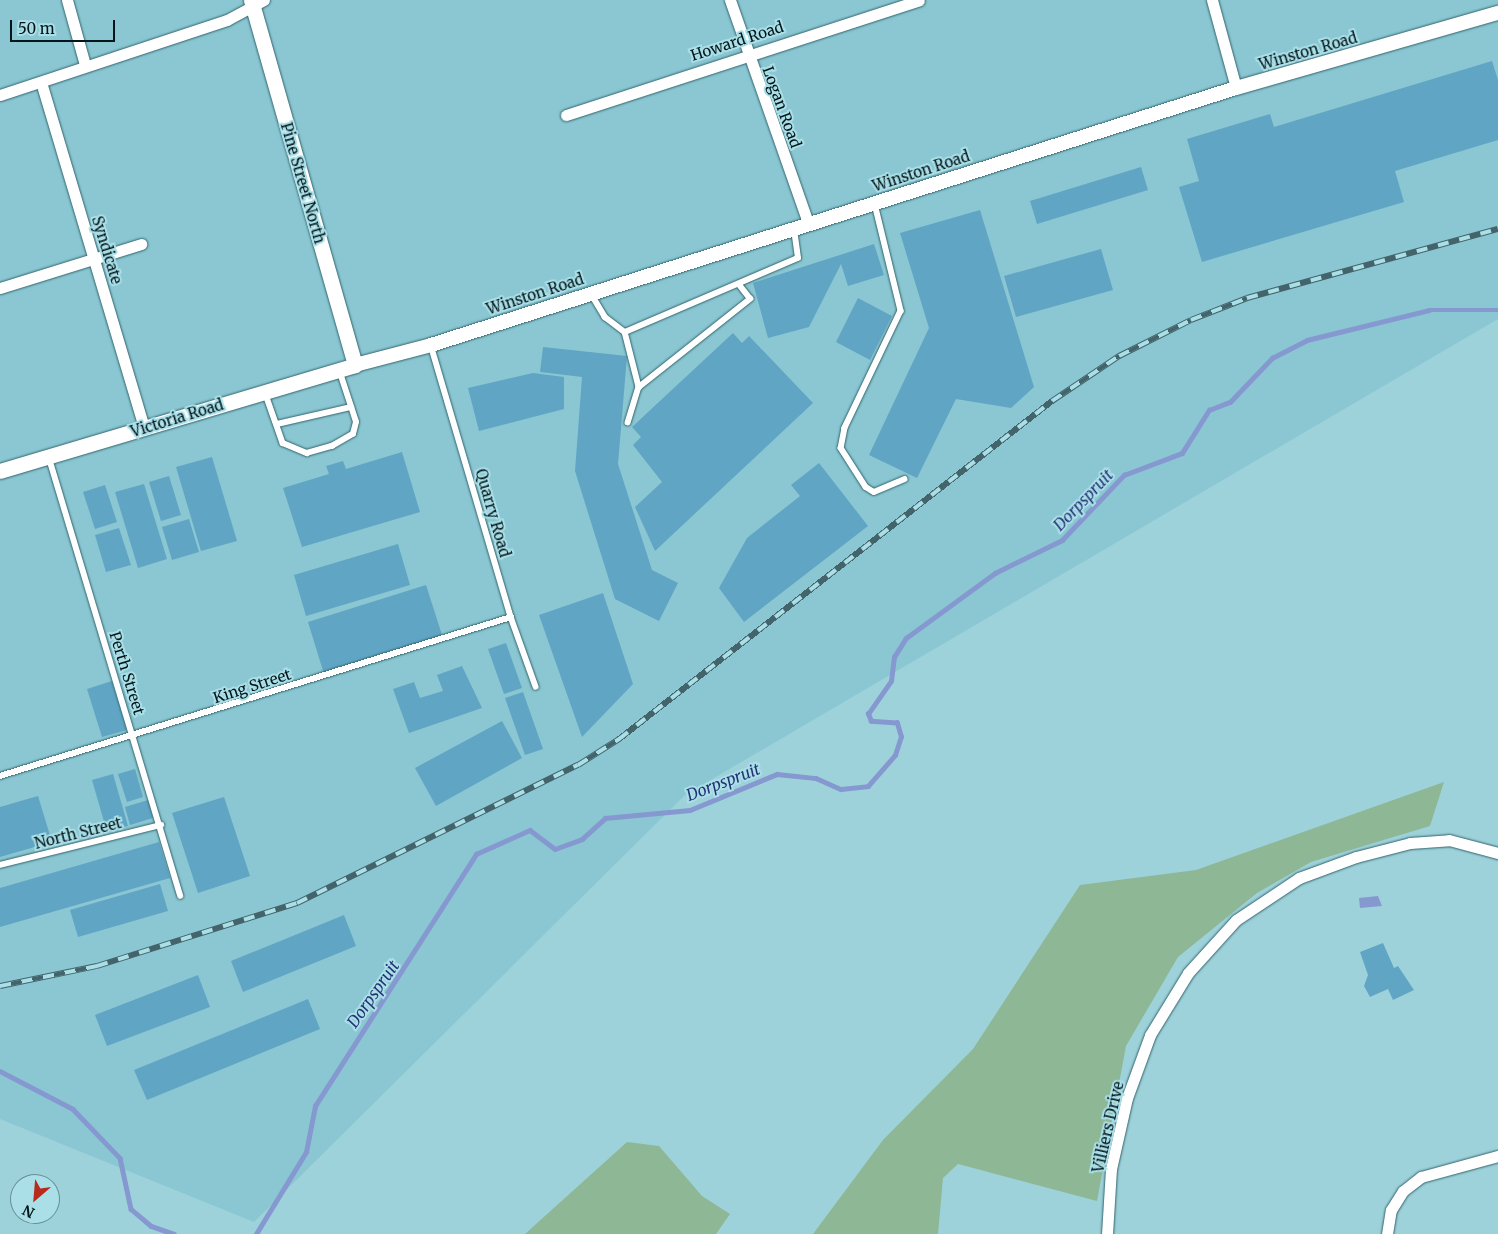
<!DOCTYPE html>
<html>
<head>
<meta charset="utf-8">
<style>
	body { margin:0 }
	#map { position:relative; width:1498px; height:1234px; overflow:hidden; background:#9ed2db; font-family:Merriweather,serif }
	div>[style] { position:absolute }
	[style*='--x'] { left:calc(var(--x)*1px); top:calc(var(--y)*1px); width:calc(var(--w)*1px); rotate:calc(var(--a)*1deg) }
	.built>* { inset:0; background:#8ac7d2 }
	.green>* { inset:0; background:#8eb796 }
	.water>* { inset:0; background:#8698d0 }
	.stream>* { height:4.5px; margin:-2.25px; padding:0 2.25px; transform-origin:2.25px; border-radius:2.25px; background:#8698d0 }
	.building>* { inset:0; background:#61a5c5 }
	.roads { filter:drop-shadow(0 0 1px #32646d) drop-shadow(0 0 1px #32646d) }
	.service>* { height:5.5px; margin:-2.75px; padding:0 2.75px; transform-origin:2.75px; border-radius:2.75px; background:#fff }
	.minor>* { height:11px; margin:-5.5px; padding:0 5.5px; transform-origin:5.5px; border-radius:5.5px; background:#fff }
	.tertiary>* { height:14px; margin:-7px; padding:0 7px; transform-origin:7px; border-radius:7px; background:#fff }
	.secondary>* { height:15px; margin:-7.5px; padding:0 7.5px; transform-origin:7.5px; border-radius:7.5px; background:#fff }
	.rail>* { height:5.5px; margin-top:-2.75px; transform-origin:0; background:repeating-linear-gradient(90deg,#aadfe8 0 11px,#43646a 0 22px); box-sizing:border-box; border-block:1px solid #43646a }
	span { translate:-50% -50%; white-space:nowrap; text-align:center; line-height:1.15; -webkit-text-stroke:4px #aadfe8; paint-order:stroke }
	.street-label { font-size:15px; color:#021519 }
	.water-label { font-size:16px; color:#253375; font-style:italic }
	.north { position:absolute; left:10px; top:1174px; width:50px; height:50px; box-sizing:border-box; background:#aadfe8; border:1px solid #678e95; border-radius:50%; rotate:207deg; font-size:14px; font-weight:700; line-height:20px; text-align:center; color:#021519 }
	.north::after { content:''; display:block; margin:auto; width:18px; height:22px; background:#b82a1c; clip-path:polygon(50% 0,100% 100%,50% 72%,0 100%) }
	.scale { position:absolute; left:10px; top:20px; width:105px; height:22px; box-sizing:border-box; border:2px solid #021519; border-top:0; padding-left:6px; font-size:15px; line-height:18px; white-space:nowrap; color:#021519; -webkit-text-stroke:4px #aadfe8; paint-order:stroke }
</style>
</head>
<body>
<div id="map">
	<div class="built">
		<div style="clip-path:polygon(0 0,1498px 0,1498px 319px,685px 795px,254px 1222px,0 1119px)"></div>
	</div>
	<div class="green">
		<div style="clip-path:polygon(1444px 782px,1430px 826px,1311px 862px,1257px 893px,1178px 957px,1126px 1046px,1097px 1201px,958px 1164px,943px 1178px,938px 1234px,813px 1234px,883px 1140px,973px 1049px,1080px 885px,1196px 870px)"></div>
		<div style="clip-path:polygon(627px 1142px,659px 1146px,702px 1196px,730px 1214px,716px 1234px,525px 1234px)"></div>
	</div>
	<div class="water">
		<div style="clip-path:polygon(1378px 896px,1382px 906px,1360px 908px,1359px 898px)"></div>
	</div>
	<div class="stream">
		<div style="--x:0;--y:1071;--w:82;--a:27.5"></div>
		<div style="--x:73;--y:1109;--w:68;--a:46.2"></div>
		<div style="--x:120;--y:1158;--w:52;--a:77.8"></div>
		<div style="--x:131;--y:1209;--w:26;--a:40"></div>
		<div style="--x:151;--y:1226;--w:24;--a:19"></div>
		<div style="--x:256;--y:1234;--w:96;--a:-58.6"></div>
		<div style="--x:306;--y:1152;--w:47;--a:-78.9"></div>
		<div style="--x:315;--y:1106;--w:299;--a:-57.4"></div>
		<div style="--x:476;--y:854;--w:59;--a:-24"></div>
		<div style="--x:530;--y:830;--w:31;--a:37"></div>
		<div style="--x:555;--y:849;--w:29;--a:-20"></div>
		<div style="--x:582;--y:839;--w:31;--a:-42"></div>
		<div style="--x:605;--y:818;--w:85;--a:-5.4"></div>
		<div style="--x:690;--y:810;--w:94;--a:-22.5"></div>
		<div style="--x:777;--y:774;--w:39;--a:6"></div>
		<div style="--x:816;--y:778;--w:27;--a:24"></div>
		<div style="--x:841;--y:789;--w:27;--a:-6"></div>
		<div style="--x:868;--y:786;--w:41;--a:-48.9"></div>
		<div style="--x:895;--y:755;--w:19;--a:-72"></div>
		<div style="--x:901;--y:737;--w:15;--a:-106"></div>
		<div style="--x:897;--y:723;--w:26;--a:-176"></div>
		<div style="--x:871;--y:721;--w:8;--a:-113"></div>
		<div style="--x:868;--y:714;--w:40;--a:-55.1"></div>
		<div style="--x:891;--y:681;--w:24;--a:-83"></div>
		<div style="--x:894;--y:657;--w:22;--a:-58"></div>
		<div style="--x:906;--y:638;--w:110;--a:-36.1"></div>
		<div style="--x:995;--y:573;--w:75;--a:-26.2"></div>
		<div style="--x:1062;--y:540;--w:90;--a:-46.4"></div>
		<div style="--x:1124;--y:475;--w:62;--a:-20.8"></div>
		<div style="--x:1182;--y:453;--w:51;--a:-57.9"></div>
		<div style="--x:1209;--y:410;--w:22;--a:-21"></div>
		<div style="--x:1230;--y:402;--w:61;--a:-46.3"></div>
		<div style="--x:1272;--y:358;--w:39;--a:-27"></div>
		<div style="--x:1307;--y:340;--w:126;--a:-13.8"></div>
		<div style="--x:1429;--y:310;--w:69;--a:0"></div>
	</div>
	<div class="building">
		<div style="clip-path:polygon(1492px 61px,1498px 80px,1498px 140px,1395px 171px,1404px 202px,1202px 262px,1179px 187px,1199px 181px,1187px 139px,1270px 114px,1274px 127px)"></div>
		<div style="clip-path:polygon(1141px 167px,1148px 190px,1037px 224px,1030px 201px)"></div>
		<div style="clip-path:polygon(980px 210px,1034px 387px,1011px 408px,956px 399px,917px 478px,869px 455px,929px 328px,900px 233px)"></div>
		<div style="clip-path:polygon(874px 244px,884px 275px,848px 286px,841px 264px,809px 327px,768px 338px,753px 283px)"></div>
		<div style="clip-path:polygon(1101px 249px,1113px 290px,1016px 317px,1004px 276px)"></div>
		<div style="clip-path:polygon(858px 298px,892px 316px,870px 360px,836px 342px)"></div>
		<div style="clip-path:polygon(733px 333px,742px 343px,749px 336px,813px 403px,655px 551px,635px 507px,662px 482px,633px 445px,641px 437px,632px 427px)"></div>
		<div style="clip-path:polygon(543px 347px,627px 356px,618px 464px,652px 570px,678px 583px,659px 621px,615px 599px,575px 471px,582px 377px,540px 372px)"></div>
		<div style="clip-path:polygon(533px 373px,564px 377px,564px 409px,479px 431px,468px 388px)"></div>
		<div style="clip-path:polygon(402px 452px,420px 512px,302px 547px,283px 488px,329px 474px,326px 466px,343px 461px,346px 469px)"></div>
		<div style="clip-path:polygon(212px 457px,237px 541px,201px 551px,176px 467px)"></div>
		<div style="clip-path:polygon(819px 463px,868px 526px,744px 622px,719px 588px,747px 538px,800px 496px,791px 485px)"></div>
		<div style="clip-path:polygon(169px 476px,181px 515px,161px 521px,149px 482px)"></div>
		<div style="clip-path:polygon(144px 484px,167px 559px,138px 568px,115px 492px)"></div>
		<div style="clip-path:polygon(105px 485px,117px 522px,95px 529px,83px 492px)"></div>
		<div style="clip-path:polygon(189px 519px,199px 552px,172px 560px,162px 527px)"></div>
		<div style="clip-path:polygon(119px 528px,131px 565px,106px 572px,95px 535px)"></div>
		<div style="clip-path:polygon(398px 544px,410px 585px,306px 616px,294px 575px)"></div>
		<div style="clip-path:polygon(426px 585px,443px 638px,324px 674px,308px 622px)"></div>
		<div style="clip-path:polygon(603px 593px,633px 684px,582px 737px,539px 615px)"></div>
		<div style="clip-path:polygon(506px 643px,522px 688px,504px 694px,488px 649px)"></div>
		<div style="clip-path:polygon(462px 666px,482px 708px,409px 733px,393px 689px,414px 682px,420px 698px,443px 691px,437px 675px)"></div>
		<div style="clip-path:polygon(112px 681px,127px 730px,102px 737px,87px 689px)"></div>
		<div style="clip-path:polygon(523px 692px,543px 749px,525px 755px,505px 698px)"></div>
		<div style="clip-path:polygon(502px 721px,522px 758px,436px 806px,415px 768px)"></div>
		<div style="clip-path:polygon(135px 769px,143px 797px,127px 802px,118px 774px)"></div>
		<div style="clip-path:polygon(113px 774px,128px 826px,107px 832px,92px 780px)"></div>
		<div style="clip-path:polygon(38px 796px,52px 842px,0 857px,0 807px)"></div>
		<div style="clip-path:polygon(224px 797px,250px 876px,198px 893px,172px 813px)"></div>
		<div style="clip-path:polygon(148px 800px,153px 818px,130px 825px,125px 807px)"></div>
		<div style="clip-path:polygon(159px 842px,170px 878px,0 927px,0 888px)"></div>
		<div style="clip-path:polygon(160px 884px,168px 911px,78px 937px,70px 910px)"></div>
		<div style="clip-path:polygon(344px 915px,356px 946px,243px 992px,231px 961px)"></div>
		<div style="clip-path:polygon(1383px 943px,1394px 968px,1398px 966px,1414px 990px,1393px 1000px,1388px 989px,1370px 997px,1364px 986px,1368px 975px,1360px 952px)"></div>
		<div style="clip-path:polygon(198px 975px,210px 1007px,107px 1046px,95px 1015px)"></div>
		<div style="clip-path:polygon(308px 999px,320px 1029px,147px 1100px,134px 1070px)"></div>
	</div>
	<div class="roads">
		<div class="service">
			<div style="--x:875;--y:204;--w:110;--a:76.3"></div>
			<div style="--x:901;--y:311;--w:130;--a:115.6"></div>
			<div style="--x:845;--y:428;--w:20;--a:101"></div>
			<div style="--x:841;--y:448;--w:46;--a:57.3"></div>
			<div style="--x:866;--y:487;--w:9;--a:32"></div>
			<div style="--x:874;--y:492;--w:33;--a:-23"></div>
			<div style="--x:592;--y:295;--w:26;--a:59"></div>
			<div style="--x:605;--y:317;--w:25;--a:37"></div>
			<div style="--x:625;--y:332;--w:57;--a:75.7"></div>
			<div style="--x:639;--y:387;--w:37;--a:107"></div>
			<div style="--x:625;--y:332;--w:188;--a:-23.2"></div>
			<div style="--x:798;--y:258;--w:28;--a:-98"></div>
			<div style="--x:431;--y:345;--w:284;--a:73.6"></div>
			<div style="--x:511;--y:617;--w:74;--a:70.3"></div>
			<div style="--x:639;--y:387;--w:142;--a:-38.4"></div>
			<div style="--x:750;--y:299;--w:18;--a:-128"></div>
			<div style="--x:265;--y:392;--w:54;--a:70.6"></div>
			<div style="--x:283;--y:443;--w:26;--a:23"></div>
			<div style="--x:307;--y:453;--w:26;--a:-16"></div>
			<div style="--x:332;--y:446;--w:24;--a:-30"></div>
			<div style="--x:353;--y:434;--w:12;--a:-76"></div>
			<div style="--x:356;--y:422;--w:55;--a:-108.1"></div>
			<div style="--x:277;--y:424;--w:76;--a:-12.9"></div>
			<div style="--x:49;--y:457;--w:458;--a:73.3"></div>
			<div style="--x:0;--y:776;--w:535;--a:-17.28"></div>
			<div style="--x:0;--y:865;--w:166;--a:-14"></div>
		</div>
		<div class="minor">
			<div style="--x:67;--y:0;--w:67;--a:74.5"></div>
			<div style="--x:730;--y:0;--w:236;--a:70.7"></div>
			<div style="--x:1212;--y:0;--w:91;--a:74.7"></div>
			<div style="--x:41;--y:82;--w:360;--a:73.4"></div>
			<div style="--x:0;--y:95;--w:239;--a:-18.3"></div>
			<div style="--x:227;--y:20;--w:42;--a:-28.4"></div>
			<div style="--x:566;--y:115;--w:371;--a:-18"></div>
			<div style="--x:0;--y:288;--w:148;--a:-17.3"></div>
			<div style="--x:1107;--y:1234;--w:65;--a:-86.5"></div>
			<div style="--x:1111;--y:1169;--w:73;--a:-77.3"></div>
			<div style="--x:1127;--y:1098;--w:67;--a:-69.9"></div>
			<div style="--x:1150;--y:1035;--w:73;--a:-58.5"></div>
			<div style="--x:1188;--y:973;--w:72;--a:-47.8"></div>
			<div style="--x:1236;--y:920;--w:76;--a:-33.7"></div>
			<div style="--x:1299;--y:878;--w:61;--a:-20.2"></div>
			<div style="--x:1356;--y:857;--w:56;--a:-14.5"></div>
			<div style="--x:1410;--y:843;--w:39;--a:-4"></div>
			<div style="--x:1449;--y:840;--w:51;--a:14.9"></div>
			<div style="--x:1387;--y:1234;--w:24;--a:-81"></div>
			<div style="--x:1391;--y:1210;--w:22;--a:-58"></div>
			<div style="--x:1403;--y:1191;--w:23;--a:-38"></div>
			<div style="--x:1421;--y:1177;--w:80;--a:-15.3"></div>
		</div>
		<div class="tertiary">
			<div style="--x:355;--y:365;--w:79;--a:-14.7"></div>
			<div style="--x:431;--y:345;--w:845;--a:-17.71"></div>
			<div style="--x:1236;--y:88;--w:273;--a:-16"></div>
		</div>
		<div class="secondary">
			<div style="--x:0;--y:471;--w:370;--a:-16.6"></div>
			<div style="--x:355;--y:365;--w:380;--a:-105.9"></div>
		</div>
	</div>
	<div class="rail">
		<div style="--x:0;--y:986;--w:99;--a:-11.7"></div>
		<div style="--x:97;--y:966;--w:210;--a:-17.5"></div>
		<div style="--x:297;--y:903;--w:313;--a:-26.2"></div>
		<div style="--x:578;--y:765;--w:49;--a:-32.4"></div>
		<div style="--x:619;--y:739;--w:549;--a:-37.98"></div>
		<div style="--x:1052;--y:401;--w:81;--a:-33.9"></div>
		<div style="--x:1119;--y:356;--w:80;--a:-26.6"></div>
		<div style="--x:1191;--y:320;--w:60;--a:-21.4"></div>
		<div style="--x:1247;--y:298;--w:260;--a:-15.4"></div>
	</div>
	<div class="street-label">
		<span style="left:737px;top:41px;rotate:-18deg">Howard Road</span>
		<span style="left:1308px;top:51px;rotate:-16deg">Winston Road</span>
		<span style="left:782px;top:107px;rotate:70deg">Logan Road</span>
		<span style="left:921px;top:171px;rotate:-18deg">Winston Road</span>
		<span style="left:303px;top:183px;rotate:74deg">Pine Street North</span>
		<span style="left:107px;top:250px;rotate:73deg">Syndicate</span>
		<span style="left:535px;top:294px;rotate:-18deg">Winston Road</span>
		<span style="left:177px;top:418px;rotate:-17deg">Victoria Road</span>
		<span style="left:493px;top:513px;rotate:74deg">Quarry Road</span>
		<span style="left:127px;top:673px;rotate:73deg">Perth Street</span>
		<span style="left:252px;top:686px;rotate:-18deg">King Street</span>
		<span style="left:78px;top:833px;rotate:-14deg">North Street</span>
		<span style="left:1108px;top:1127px;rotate:-77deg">Villiers Drive</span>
	</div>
	<div class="water-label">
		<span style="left:1083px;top:500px;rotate:-46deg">Dorpspruit</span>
		<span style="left:723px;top:782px;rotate:-21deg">Dorpspruit</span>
		<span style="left:373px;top:994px;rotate:-55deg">Dorpspruit</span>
	</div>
	<div class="north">N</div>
	<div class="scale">50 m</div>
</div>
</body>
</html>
